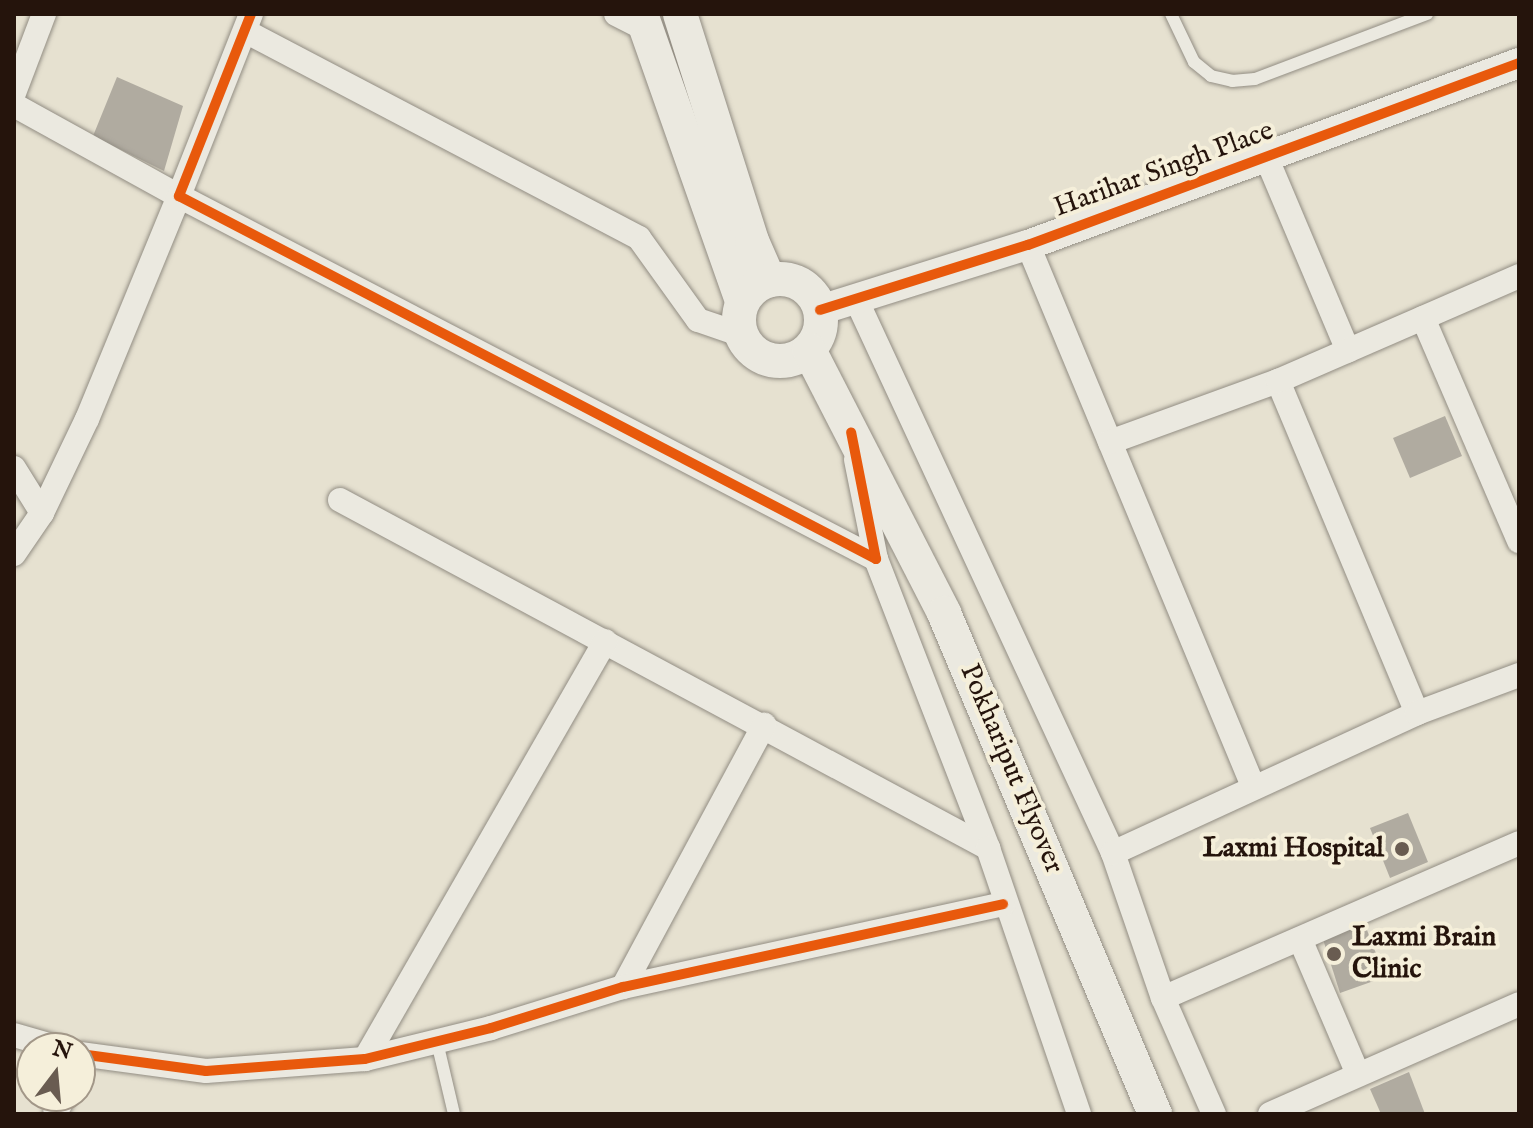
<!DOCTYPE html>
<html>
<head>
<meta charset="utf-8">
<style>
	body { margin:0 }
	#map { position:relative; width:1533px; height:1128px; overflow:hidden; background:#e6e1d0; font-family:"IM FELL English",serif }
	div>[style] { position:absolute }
	[style*='--x'] { left:calc(var(--x)*1px); top:calc(var(--y)*1px); width:calc(var(--w)*1px); rotate:calc(var(--a)*1deg) }
	.building>* { inset:0; background:#b0aba0 }
	.roads { filter:drop-shadow(0 0 2px #928d83) drop-shadow(0 0 2px #928d83) }
	.service>* { height:12px; margin:-6px; padding:0 6px; transform-origin:6px; border-radius:6px; background:#ebe9e0 }
	.minor>* { height:24px; margin:-12px; padding:0 12px; transform-origin:12px; border-radius:12px; background:#ebe9e0 }
	.tertiary>* { height:30px; margin:-15px; padding:0 15px; transform-origin:15px; border-radius:15px; background:#ebe9e0 }
	.secondary>* { height:34px; margin:-17px; padding:0 17px; transform-origin:17px; border-radius:17px; background:#ebe9e0 }
	.secondary>.ring { margin:-17px; padding:0; box-sizing:content-box; background:none; border:34px solid #ebe9e0; border-radius:50% }
	.cycleway>* { height:10px; margin:-5px; padding:0 5px; transform-origin:5px; border-radius:5px; background:#e8590c }
	.dots>* { width:22px; height:22px; translate:-50% -50%; box-sizing:border-box; border:4px solid #f5efda; border-radius:50% }
	span { translate:-50% -50%; white-space:nowrap; text-align:center; line-height:1.15; -webkit-text-stroke:8px #f5efda; paint-order:stroke }
	.street-label { font-size:28px; color:#25140c }
	.poi-label { font-size:28px; color:#25140c; font-weight:700 }
	.right { translate:-100% -50%; text-align:right }
	.left { translate:0 -50%; text-align:left }
	.frame { position:absolute; inset:0; border:16px solid #25140c; pointer-events:none }
	.north { position:absolute; left:16px; top:1032px; width:80px; height:80px; box-sizing:border-box; background:#f5efda; border:2px solid #a29788; border-radius:50%; rotate:16deg; font-size:22px; font-weight:700; line-height:32px; text-align:center; color:#25140c }
	.north::after { content:''; display:block; margin:auto; width:28px; height:36px; background:#695c51; clip-path:polygon(50% 0,100% 100%,50% 72%,0 100%) }
</style>
</head>
<body>
<div id="map">
	<div class="building">
		<div style="clip-path:polygon(117px 77px,183px 106px,164px 171px,93px 136px)"></div>
		<div style="clip-path:polygon(1445px 416px,1462px 456px,1410px 478px,1393px 438px)"></div>
		<div style="clip-path:polygon(1408px 813px,1428px 862px,1390px 878px,1370px 828px)"></div>
		<div style="clip-path:polygon(1362px 917px,1385px 977px,1340px 993px,1321px 933px)"></div>
		<div style="clip-path:polygon(1409px 1072px,1425px 1114px,1381px 1114px,1370px 1089px)"></div>
	</div>
	<div class="roads">
		<div class="service">
			<div style="--x:1171;--y:14;--w:53;--a:64.4"></div>
			<div style="--x:1194;--y:62;--w:22;--a:39"></div>
			<div style="--x:1211;--y:76;--w:22;--a:13"></div>
			<div style="--x:1232;--y:81;--w:23;--a:-5"></div>
			<div style="--x:1255;--y:79;--w:184;--a:-20.7"></div>
			<div style="--x:437;--y:1042;--w:74;--a:76.7"></div>
		</div>
		<div class="minor">
			<div style="--x:251;--y:14;--w:196;--a:111.6"></div>
			<div style="--x:179;--y:196;--w:786;--a:27.51"></div>
			<div style="--x:876;--y:559;--w:101;--a:-101.4"></div>
			<div style="--x:616;--y:14;--w:31;--a:27"></div>
			<div style="--x:245;--y:31;--w:445;--a:27.7"></div>
			<div style="--x:639;--y:238;--w:101;--a:54.3"></div>
			<div style="--x:698;--y:320;--w:46;--a:18.8"></div>
			<div style="--x:14;--y:93;--w:85;--a:-69.2"></div>
			<div style="--x:14;--y:105;--w:188;--a:28.9"></div>
			<div style="--x:179;--y:196;--w:241;--a:112.4"></div>
			<div style="--x:87;--y:419;--w:104;--a:115.6"></div>
			<div style="--x:42;--y:513;--w:50;--a:124.3"></div>
			<div style="--x:1267;--y:159;--w:208;--a:67.1"></div>
			<div style="--x:1028;--y:245;--w:586;--a:67.42"></div>
			<div style="--x:856;--y:299;--w:611;--a:65.11"></div>
			<div style="--x:1113;--y:853;--w:153;--a:71"></div>
			<div style="--x:1163;--y:998;--w:127;--a:66.3"></div>
			<div style="--x:1423;--y:318;--w:243;--a:66.7"></div>
			<div style="--x:1278;--y:381;--w:360;--a:67.3"></div>
			<div style="--x:1110;--y:442;--w:179;--a:-20"></div>
			<div style="--x:1278;--y:381;--w:263;--a:-23.5"></div>
			<div style="--x:14;--y:468;--w:53;--a:58.1"></div>
			<div style="--x:340;--y:500;--w:736;--a:28.24"></div>
			<div style="--x:876;--y:559;--w:310;--a:68.8"></div>
			<div style="--x:988;--y:848;--w:281;--a:71.1"></div>
			<div style="--x:1113;--y:853;--w:335;--a:-24.7"></div>
			<div style="--x:1417;--y:713;--w:109;--a:-20.4"></div>
			<div style="--x:1300;--y:939;--w:147;--a:66.8"></div>
			<div style="--x:623;--y:987;--w:298;--a:-61.7"></div>
			<div style="--x:1163;--y:998;--w:388;--a:-23.5"></div>
			<div style="--x:14;--y:1035;--w:47;--a:16.1"></div>
			<div style="--x:80;--y:1054;--w:127;--a:7.7"></div>
			<div style="--x:206;--y:1071;--w:159;--a:-4.3"></div>
			<div style="--x:365;--y:1059;--w:130;--a:-13.8"></div>
			<div style="--x:491;--y:1028;--w:138;--a:-17.3"></div>
			<div style="--x:623;--y:987;--w:389;--a:-12.3"></div>
			<div style="--x:365;--y:1059;--w:482;--a:-60.1"></div>
			<div style="--x:55;--y:1114;--w:20;--a:-63"></div>
			<div style="--x:1270;--y:1114;--w:272;--a:-23.8"></div>
		</div>
		<div class="tertiary">
			<div style="--x:820;--y:310;--w:218;--a:-17.4"></div>
			<div style="--x:1028;--y:245;--w:524;--a:-20.34"></div>
		</div>
		<div class="secondary">
			<div style="--x:641;--y:14;--w:304;--a:70.6"></div>
			<div style="--x:680;--y:14;--w:238;--a:72.4"></div>
			<div style="--x:752;--y:241;--w:43;--a:66.4"></div>
			<div class="ring" style="left:739px;top:279px;width:48px;height:48px"></div>
			<div style="--x:809;--y:350;--w:296;--a:62.8"></div>
			<div style="--x:944;--y:613;--w:544;--a:67.16"></div>
		</div>
	</div>
	<div class="cycleway">
		<div style="--x:251;--y:14;--w:196;--a:111.6"></div>
		<div style="--x:179;--y:196;--w:786;--a:27.51"></div>
		<div style="--x:876;--y:559;--w:129;--a:-101.1"></div>
		<div style="--x:820;--y:310;--w:218;--a:-17.4"></div>
		<div style="--x:1028;--y:245;--w:524;--a:-20.34"></div>
		<div style="--x:80;--y:1054;--w:127;--a:7.7"></div>
		<div style="--x:206;--y:1071;--w:159;--a:-4.3"></div>
		<div style="--x:365;--y:1059;--w:130;--a:-13.8"></div>
		<div style="--x:491;--y:1028;--w:138;--a:-17.3"></div>
		<div style="--x:623;--y:987;--w:389;--a:-12.3"></div>
	</div>
	<div class="dots">
		<div style="left:1402px;top:849px;background:#695c51"></div>
		<div style="left:1334px;top:954px;background:#695c51"></div>
	</div>
	<div class="street-label">
		<span style="left:1164px;top:170px;rotate:-20deg">Harihar Singh Place</span>
		<span style="left:1011px;top:769px;rotate:67deg">Pokhariput Flyover</span>
	</div>
	<div class="poi-label">
		<span class="right" style="left:1384px;top:849px">Laxmi Hospital</span>
		<span class="left" style="left:1352px;top:954px">Laxmi Brain<br>Clinic</span>
	</div>
	<div class="frame"></div>
	<div class="north">N</div>
</div>
</body>
</html>
